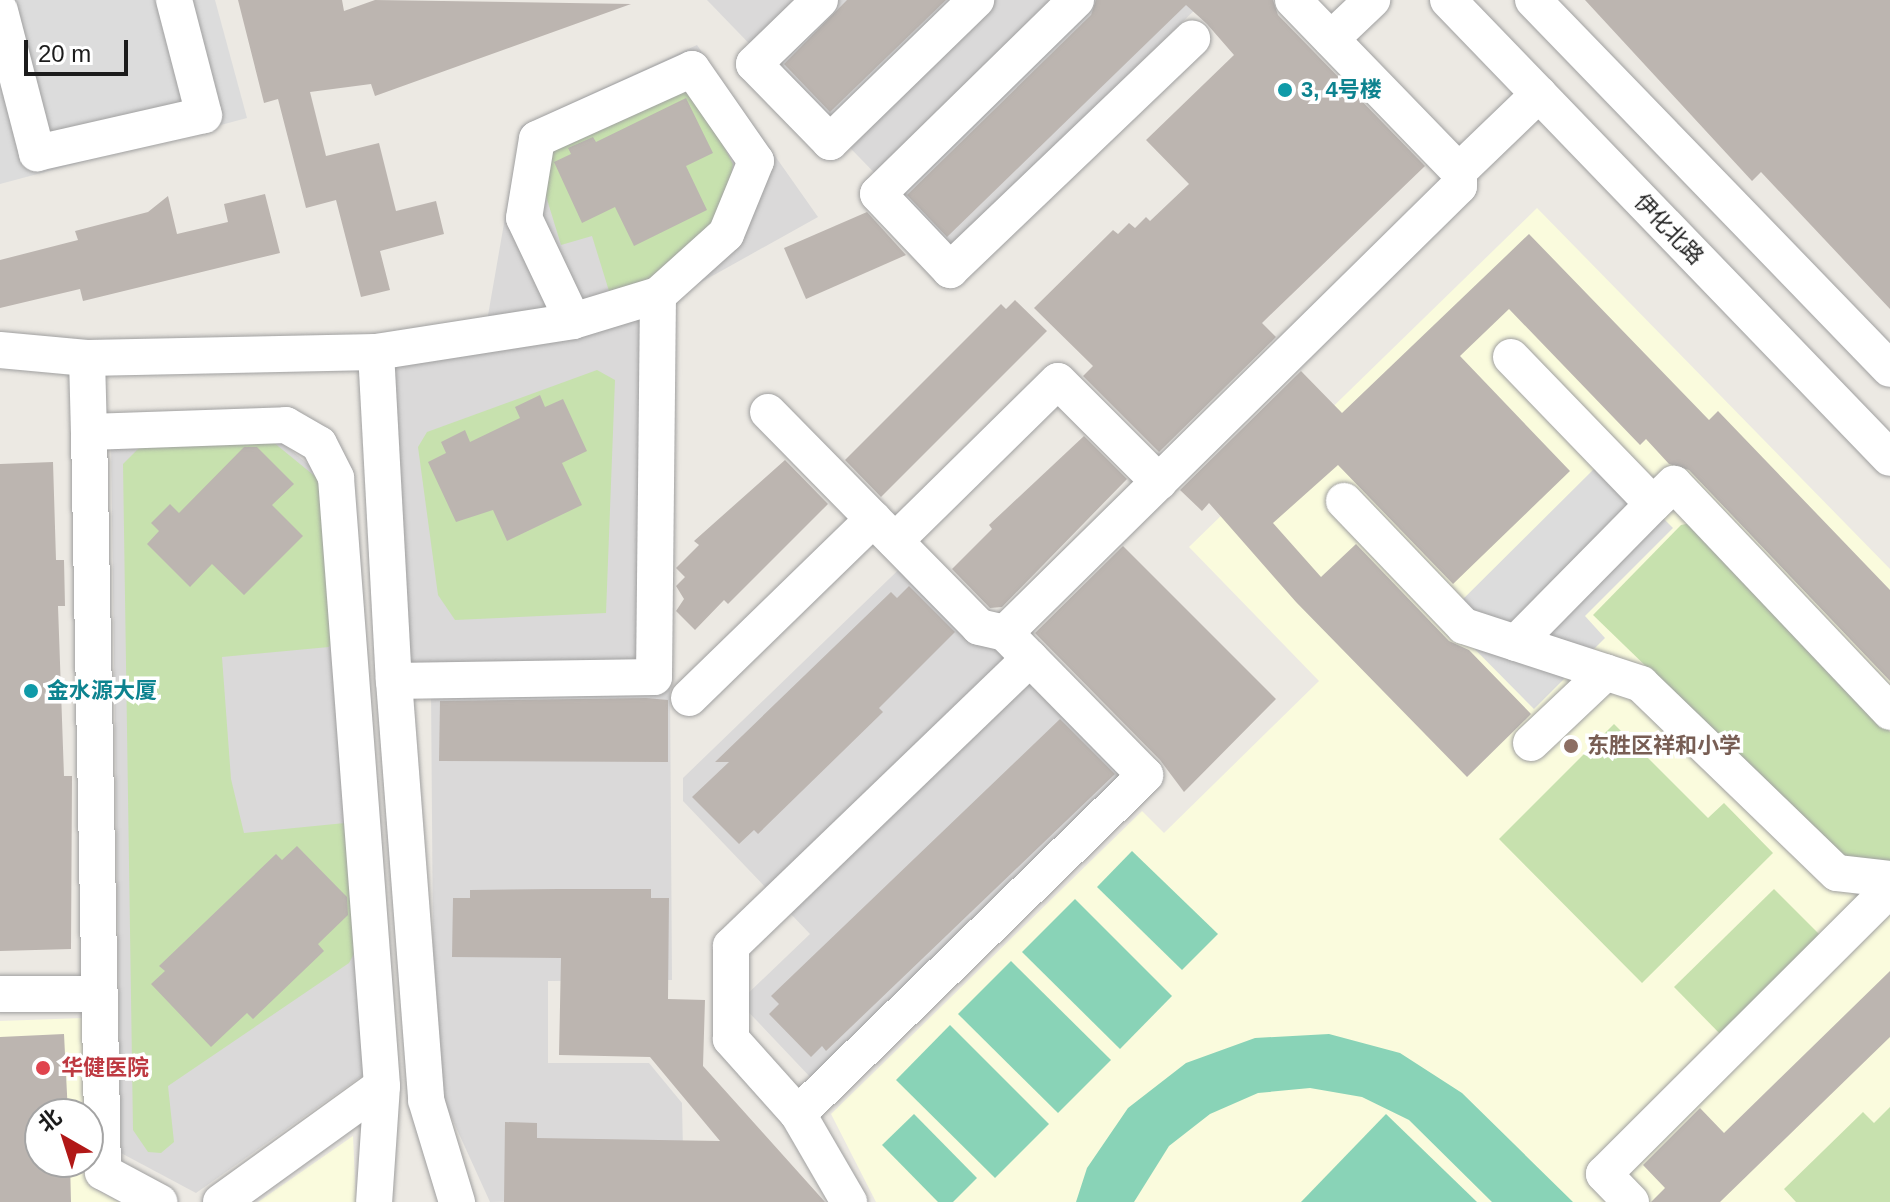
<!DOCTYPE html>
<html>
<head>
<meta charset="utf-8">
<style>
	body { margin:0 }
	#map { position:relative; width:1890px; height:1202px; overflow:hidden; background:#ece9e3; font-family:Arial,"Noto Sans SC",sans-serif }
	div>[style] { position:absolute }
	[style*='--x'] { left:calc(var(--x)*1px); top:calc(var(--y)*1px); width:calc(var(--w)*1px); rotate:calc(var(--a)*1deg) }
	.residential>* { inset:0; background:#dad9d9 }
	.education>* { inset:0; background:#fafbdd }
	.grass>* { inset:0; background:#c7e1ae }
	.pitch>* { inset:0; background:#89d3b7 }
	.parking>* { inset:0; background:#dcdcdc }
	.building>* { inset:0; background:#bcb5b0 }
	.roads { filter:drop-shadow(0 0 2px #a0a0a0) drop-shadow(0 0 2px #a0a0a0) }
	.minor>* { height:36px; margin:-18px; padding:0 18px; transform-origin:18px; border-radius:18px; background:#fff }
	.dots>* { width:22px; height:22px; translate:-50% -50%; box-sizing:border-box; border:4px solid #fff; border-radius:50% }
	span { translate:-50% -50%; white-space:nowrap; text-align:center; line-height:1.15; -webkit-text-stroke:7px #fff; paint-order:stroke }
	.culture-label { font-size:22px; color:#0d838f; font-weight:700 }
	.left { translate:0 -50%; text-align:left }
	.street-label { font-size:22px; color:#1c1c1c }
	.education-label { font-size:22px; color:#785e54; font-weight:700 }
	.health-label { font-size:22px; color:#be3a42; font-weight:700 }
	.north { position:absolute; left:24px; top:1098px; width:80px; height:80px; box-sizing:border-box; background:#fff; border:2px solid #a4a4a4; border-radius:50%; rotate:321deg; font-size:22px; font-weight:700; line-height:32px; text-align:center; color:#1c1c1c }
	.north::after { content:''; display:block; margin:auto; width:28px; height:36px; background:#b11817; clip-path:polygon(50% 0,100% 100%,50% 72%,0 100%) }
	.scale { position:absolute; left:24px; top:40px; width:104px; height:36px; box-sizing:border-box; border:4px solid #1c1c1c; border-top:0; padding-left:10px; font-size:24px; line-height:28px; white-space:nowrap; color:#1c1c1c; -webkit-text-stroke:6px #fff; paint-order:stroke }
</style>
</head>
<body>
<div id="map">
	<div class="residential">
		<div style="clip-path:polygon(707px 0,1205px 0,948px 249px)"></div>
		<div style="clip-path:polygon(697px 45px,818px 217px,644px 314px,640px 662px,404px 666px,385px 360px,483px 344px,521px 126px)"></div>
		<div style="clip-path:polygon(270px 433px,326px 479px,373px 1068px,196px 1193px,121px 1153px,111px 439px)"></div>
		<div style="clip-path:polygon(919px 550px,1133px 769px,812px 1079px,739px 1002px,810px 934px,683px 801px,683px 778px)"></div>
		<div style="clip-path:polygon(670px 685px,672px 980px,548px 981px,548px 1063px,649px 1063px,682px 1103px,684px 1198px,490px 1202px,434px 1079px,431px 688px)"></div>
	</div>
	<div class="education">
		<div style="clip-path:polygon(1537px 208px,1890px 569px,1890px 1202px,876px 1202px,831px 1114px,1142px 811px,1164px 833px,1319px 681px,1189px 547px)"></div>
		<div style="clip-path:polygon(83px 1018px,87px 1114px,40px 1114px,40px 1162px,88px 1162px,88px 1150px,89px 1186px,120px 1202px,0 1202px,0 1021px)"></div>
		<div style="clip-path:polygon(353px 1136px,356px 1202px,258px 1202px)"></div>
	</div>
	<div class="grass">
		<div style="clip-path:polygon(688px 78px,733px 164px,724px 217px,669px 276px,627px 297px,609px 291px,592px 236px,561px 245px,542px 183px,552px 149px)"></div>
		<div style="clip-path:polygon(597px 370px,615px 380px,606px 613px,455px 620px,438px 595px,418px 447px,427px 432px)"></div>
		<div style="clip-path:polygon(267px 437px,322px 482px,334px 638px,329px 647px,222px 657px,231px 779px,244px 833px,345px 823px,357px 948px,349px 963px,168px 1086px,174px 1142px,161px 1153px,148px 1152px,133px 1130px,123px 464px,144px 443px)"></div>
		<div style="clip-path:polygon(1691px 523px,1890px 732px,1890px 864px,1843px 857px,1593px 615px,1681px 525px)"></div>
		<div style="clip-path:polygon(1614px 724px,1708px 818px,1724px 803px,1773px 853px,1642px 983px,1499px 839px)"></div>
		<div style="clip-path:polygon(1774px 889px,1826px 941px,1726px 1040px,1674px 987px)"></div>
		<div style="clip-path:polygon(1890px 1107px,1890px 1202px,1796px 1202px,1784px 1189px,1863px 1112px,1874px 1123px)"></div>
	</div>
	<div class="pitch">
		<div style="clip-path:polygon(1132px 851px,1218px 934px,1182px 970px,1097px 887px)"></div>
		<div style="clip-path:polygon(1075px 899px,1172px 996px,1120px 1049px,1022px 952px)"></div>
		<div style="clip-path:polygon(1011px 961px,1111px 1060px,1058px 1113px,958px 1014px)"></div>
		<div style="clip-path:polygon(950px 1025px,1049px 1124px,995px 1178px,896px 1080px)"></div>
		<div style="clip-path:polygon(1329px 1034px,1400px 1053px,1462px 1093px,1573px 1202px,1492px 1202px,1409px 1120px,1362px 1097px,1310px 1088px,1258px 1093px,1210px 1114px,1169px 1146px,1134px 1202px,1076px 1202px,1087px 1168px,1128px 1108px,1186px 1063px,1255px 1038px)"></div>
		<div style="clip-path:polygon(914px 1114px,977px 1178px,953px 1202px,938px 1202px,882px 1145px)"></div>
		<div style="clip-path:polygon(1386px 1114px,1477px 1202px,1301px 1202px)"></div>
	</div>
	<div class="parking">
		<div style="clip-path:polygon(0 0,215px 0,247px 118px,0 184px)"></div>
		<div style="clip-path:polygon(1604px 459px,1673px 528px,1585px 616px,1605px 638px,1534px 709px,1444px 618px)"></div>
	</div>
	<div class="building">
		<div style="clip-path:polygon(238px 0,342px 0,344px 11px,375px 0,631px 4px,375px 96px,371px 84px,310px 92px,326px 156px,379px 143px,396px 211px,436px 201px,444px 234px,380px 251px,390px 290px,361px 297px,336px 200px,306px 208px,278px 99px,264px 103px)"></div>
		<div style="clip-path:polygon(847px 0,946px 0,830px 112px,784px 64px)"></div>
		<div style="clip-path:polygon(1096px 0,1273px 0,1278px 15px,1425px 166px,1262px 323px,1276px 337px,1159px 452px,1083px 376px,1093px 366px,1034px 308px,1113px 230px,1118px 234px,1129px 223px,1135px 228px,1146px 217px,1150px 221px,1189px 184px,1146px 140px,1234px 55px,1207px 24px,1186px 5px,947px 237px,907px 195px,1091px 15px)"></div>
		<div style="clip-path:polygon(1585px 0,1890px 0,1890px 309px,1761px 172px,1752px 181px)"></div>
		<div style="clip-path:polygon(686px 98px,713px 153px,686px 166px,707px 210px,634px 246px,615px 207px,582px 223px,554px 162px,571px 154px,568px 148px,593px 137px,596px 142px)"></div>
		<div style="clip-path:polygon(265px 194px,280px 253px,83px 301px,80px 289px,0 308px,0 260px,78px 240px,75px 231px,148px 212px,168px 196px,177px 234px,228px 222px,224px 204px)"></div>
		<div style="clip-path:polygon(867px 212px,906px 255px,806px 299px,784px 248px)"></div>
		<div style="clip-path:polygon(1529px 234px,1709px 420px,1718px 411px,1890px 590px,1890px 681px,1689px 470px,1669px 464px,1646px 439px,1640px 445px,1509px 309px,1460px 356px,1570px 471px,1453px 584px,1338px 465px,1273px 523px,1321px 577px,1356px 544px,1449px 641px,1469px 650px,1531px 714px,1467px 777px,1296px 602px,1209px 503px,1202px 511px,1180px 490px,1301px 371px,1342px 413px)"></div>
		<div style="clip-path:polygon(1015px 300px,1047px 331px,881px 497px,845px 460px,1001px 304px,1006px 309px)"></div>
		<div style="clip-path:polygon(540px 395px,545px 407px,563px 399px,587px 451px,562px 463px,582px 505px,507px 541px,493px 510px,456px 522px,428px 462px,446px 453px,441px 442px,465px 430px,470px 442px,520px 418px,515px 407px)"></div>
		<div style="clip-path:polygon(1084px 436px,1127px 479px,1002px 607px,990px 608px,952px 569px,992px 529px,989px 525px)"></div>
		<div style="clip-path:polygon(244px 447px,257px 447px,294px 484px,272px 505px,303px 536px,244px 595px,212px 564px,190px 587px,147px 544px,159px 531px,151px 523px,170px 504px,179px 513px)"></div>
		<div style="clip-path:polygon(785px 460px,828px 504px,728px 604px,724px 600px,695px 630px,676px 611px,684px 599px,676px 586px,685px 577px,676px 568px,699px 545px,694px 541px)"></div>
		<div style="clip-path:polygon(53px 462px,56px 560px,64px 560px,65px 606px,58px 606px,64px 776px,72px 776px,71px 949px,0 951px,0 464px)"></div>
		<div style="clip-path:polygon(1123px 546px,1276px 699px,1184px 792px,1160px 760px,1035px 633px)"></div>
		<div style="clip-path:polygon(909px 586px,955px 632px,879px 708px,883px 712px,758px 834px,754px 830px,739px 844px,692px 797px,729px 762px,715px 762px,891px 592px,897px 598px)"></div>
		<div style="clip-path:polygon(646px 698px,668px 700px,668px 762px,439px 761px,440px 701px)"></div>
		<div style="clip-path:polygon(1060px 719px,1115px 774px,826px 1051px,822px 1046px,811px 1057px,769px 1014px,779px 1004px,771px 996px)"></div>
		<div style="clip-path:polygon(297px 846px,347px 897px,348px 915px,318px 944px,324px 951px,253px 1019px,247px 1013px,211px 1047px,151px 984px,165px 971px,159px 966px,276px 854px,282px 860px)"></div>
		<div style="clip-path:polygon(559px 889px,651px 889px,651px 898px,669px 898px,668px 999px,705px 1000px,703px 1066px,825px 1202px,504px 1202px,505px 1122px,537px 1123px,537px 1138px,720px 1141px,650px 1057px,559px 1055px,561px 958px,452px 957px,453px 898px,470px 898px,470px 890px)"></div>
		<div style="clip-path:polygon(1890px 971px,1890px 1037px,1720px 1202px,1651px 1202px,1665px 1188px,1643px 1165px,1700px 1108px,1724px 1133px)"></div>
		<div style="clip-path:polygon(64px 1034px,68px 1114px,40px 1114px,40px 1162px,70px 1162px,71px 1202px,0 1202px,0 1037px)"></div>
	</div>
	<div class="roads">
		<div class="minor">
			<div style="--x:820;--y:0;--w:92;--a:135.9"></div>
			<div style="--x:754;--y:64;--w:109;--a:45.7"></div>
			<div style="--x:830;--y:142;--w:204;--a:-44.2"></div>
			<div style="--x:1076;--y:0;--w:277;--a:135.6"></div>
			<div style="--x:878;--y:194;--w:105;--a:46.5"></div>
			<div style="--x:950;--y:270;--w:335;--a:-43.7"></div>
			<div style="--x:1293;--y:0;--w:238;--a:45.9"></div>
			<div style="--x:1459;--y:171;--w:111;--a:-43.9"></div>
			<div style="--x:1448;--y:0;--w:636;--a:46.02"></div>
			<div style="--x:1533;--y:0;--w:513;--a:45.95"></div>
			<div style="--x:0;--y:11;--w:147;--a:75.4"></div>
			<div style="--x:37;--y:153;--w:171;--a:-12.8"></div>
			<div style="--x:204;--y:115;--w:119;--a:-104.6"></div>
			<div style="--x:1331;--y:39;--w:57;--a:-43.6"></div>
			<div style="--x:0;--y:350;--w:87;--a:5.3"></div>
			<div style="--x:87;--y:358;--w:74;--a:88.5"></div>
			<div style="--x:89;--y:432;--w:197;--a:-2"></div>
			<div style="--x:286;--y:425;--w:38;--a:30"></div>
			<div style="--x:319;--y:444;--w:38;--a:63"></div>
			<div style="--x:336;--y:478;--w:610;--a:85.67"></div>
			<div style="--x:382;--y:1086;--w:116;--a:93.9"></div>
			<div style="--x:376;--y:352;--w:199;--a:-8.9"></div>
			<div style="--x:1511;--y:357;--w:204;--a:46"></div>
			<div style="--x:1653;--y:504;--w:29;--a:-44"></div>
			<div style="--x:1674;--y:484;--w:314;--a:46.5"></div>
			<div style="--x:87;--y:358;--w:289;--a:-1.2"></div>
			<div style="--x:376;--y:352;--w:329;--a:86.9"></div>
			<div style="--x:394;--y:681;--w:260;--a:-0.9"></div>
			<div style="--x:654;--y:677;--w:382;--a:-89.4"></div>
			<div style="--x:658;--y:295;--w:89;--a:163"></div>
			<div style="--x:573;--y:321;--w:114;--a:-115.4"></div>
			<div style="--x:524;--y:218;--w:80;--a:-80.7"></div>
			<div style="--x:537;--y:139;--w:170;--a:-24.3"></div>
			<div style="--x:692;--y:69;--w:112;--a:55.2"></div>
			<div style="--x:756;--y:161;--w:79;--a:112.3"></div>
			<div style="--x:726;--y:234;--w:91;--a:138.1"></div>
			<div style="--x:768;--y:412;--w:301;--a:45.5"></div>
			<div style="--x:979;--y:627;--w:27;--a:13"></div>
			<div style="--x:89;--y:432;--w:740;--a:88.92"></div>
			<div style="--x:103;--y:1172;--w:64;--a:28.2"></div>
			<div style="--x:1344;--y:501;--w:173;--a:46.2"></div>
			<div style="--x:1464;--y:626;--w:186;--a:18.1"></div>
			<div style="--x:1641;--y:684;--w:272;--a:44"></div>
			<div style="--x:1837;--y:873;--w:53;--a:6.5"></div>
			<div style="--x:895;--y:541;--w:228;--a:-44.5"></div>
			<div style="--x:1058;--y:381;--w:143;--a:45"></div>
			<div style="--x:1516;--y:643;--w:195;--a:-45.4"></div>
			<div style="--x:394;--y:681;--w:420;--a:85.6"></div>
			<div style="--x:426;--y:1100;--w:107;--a:73.1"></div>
			<div style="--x:689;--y:698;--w:257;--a:-44.2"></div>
			<div style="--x:1531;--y:743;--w:103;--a:-43.4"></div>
			<div style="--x:0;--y:994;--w:99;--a:0"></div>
			<div style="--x:798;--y:1114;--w:101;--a:-131.8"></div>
			<div style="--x:731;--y:1039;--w:93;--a:-90"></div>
			<div style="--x:731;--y:946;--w:415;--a:-43.9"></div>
			<div style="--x:221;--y:1202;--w:198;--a:-35.8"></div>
			<div style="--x:849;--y:1202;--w:102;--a:-120.1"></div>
			<div style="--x:798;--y:1114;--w:485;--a:-44.3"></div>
			<div style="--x:1145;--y:775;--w:199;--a:-134.6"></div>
			<div style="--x:1005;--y:633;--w:637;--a:-44.55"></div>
			<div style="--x:1459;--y:186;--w:15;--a:-90"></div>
			<div style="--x:1631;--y:1202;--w:39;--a:-134"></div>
			<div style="--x:1604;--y:1174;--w:404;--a:-44.9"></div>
		</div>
	</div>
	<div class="dots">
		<div style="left:1285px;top:90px;background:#0f9aa8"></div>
		<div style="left:31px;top:691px;background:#0f9aa8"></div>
		<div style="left:1571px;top:746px;background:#8d6e63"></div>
		<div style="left:43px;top:1068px;background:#e0444e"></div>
	</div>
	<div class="culture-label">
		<span class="left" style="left:1301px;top:90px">3, 4号楼</span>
		<span class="left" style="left:47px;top:691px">金水源大厦</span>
	</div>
	<div class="street-label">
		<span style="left:1669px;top:229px;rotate:46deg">伊化北路</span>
	</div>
	<div class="education-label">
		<span class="left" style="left:1587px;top:746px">东胜区祥和小学</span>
	</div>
	<div class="health-label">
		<span class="left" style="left:61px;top:1068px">华健医院</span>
	</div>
	<div class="north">北</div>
	<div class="scale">20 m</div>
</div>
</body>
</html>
